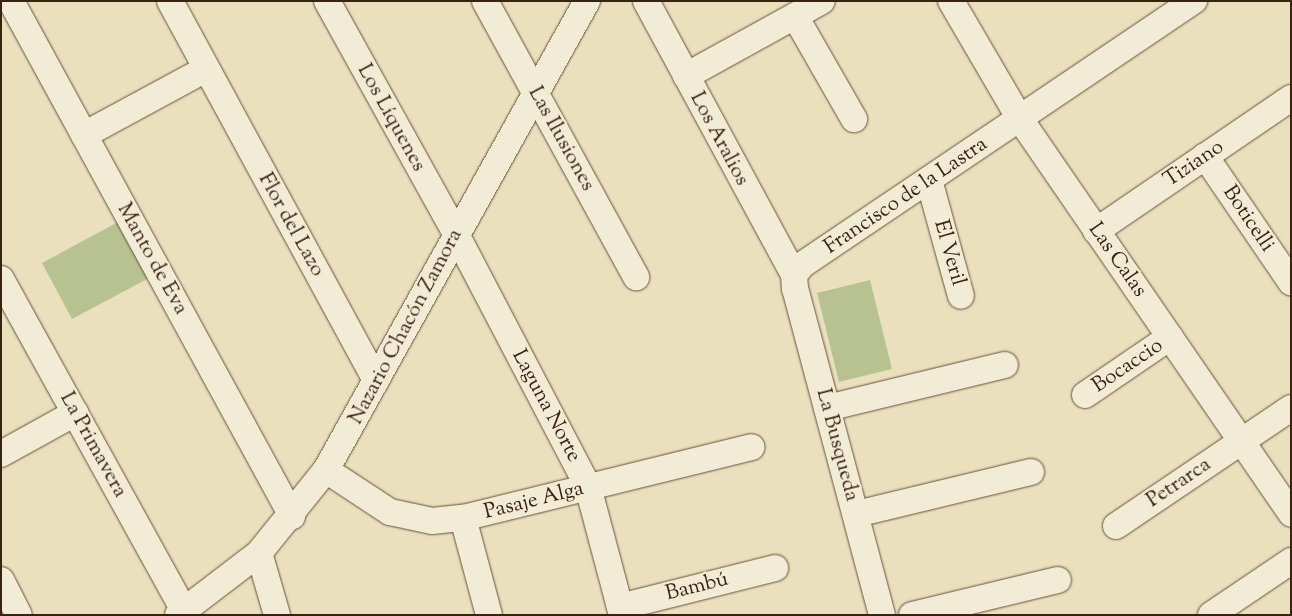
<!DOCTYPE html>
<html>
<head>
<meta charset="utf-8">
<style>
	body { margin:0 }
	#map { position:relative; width:1292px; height:616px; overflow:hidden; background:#ebe0be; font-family:"Sorts Mill Goudy",serif }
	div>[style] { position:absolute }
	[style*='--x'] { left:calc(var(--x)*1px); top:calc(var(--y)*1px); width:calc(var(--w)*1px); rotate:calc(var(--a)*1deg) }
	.green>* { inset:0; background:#b8c291 }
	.roads { filter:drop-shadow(0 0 1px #66523b) drop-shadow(0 0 1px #66523b) }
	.minor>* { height:26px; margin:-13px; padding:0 13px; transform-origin:13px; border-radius:13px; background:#f2ebd5 }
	span { translate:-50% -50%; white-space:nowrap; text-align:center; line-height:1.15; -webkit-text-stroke:4.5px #f2ebd5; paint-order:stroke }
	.street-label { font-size:21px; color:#39220f }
	.frame { position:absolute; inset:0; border:2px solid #39220f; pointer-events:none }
</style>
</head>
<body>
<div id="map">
	<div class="green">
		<div style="clip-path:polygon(118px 222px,149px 278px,72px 319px,42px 263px)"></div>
		<div style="clip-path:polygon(870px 280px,892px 369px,839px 382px,817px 293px)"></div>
	</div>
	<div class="roads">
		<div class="minor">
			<div style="--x:11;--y:1;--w:587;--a:61.38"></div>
			<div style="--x:170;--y:1;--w:432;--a:61.5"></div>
			<div style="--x:327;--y:1;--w:266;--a:61"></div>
			<div style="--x:456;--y:234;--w:285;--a:62.4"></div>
			<div style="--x:588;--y:487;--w:132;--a:75.1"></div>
			<div style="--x:485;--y:1;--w:315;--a:61.3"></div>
			<div style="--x:646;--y:1;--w:311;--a:61.6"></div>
			<div style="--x:951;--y:1;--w:137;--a:59.7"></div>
			<div style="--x:1020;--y:119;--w:479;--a:55.5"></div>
			<div style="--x:795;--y:16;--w:119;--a:60.2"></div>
			<div style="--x:686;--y:76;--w:155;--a:-28.9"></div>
			<div style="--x:84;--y:135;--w:139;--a:-28.4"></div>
			<div style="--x:1205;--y:156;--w:153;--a:55.7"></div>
			<div style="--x:929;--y:180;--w:120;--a:74.6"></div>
			<div style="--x:1096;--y:231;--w:236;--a:-34.3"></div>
			<div style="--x:1;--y:279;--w:379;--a:61.1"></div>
			<div style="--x:1085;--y:395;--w:103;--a:-34.3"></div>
			<div style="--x:827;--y:408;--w:183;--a:-13.6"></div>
			<div style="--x:1;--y:454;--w:85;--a:-29"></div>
			<div style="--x:326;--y:470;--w:77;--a:33.3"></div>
			<div style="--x:390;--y:512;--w:43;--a:12.1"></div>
			<div style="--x:432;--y:521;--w:31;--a:-6"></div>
			<div style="--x:463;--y:518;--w:297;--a:-13.8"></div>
			<div style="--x:856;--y:514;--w:180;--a:-13.5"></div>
			<div style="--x:463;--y:518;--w:100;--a:75"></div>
			<div style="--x:1116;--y:526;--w:211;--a:-34"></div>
			<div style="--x:259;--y:553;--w:65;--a:73.8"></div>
			<div style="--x:1;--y:580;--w:39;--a:63"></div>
			<div style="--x:620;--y:607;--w:160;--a:-14.1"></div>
			<div style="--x:178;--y:615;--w:102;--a:-37.4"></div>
			<div style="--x:259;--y:553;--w:107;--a:-51.1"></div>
			<div style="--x:326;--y:470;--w:537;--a:-60.9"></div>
			<div style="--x:882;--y:615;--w:337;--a:-104.9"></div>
			<div style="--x:795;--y:289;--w:14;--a:-94"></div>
			<div style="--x:794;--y:275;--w:13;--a:-51"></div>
			<div style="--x:802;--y:265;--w:473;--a:-34"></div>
			<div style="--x:912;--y:615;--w:150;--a:-13.5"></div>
			<div style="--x:1211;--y:615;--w:97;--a:-34"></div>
		</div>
	</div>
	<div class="street-label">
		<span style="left:391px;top:118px;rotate:61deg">Los Líquenes</span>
		<span style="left:561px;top:139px;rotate:61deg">Las Ilusiones</span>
		<span style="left:719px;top:139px;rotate:62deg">Los Aralios</span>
		<span style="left:1194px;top:164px;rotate:-34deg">Tiziano</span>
		<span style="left:906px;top:196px;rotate:-34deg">Francisco de la Lastra</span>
		<span style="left:1248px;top:219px;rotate:56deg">Boticelli</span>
		<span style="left:291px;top:225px;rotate:61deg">Flor del Lazo</span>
		<span style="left:949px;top:253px;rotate:74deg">El Veril</span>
		<span style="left:152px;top:259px;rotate:61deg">Manto de Eva</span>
		<span style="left:1117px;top:260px;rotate:55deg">Las Calas</span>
		<span style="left:406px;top:327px;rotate:-62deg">Nazario Chacón Zamora</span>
		<span style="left:1128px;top:366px;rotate:-34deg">Bocaccio</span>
		<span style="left:546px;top:406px;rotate:62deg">Laguna Norte</span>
		<span style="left:93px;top:445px;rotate:61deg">La Primavera</span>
		<span style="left:837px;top:445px;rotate:75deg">La Busqueda</span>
		<span style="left:1179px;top:483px;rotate:-34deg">Petrarca</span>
		<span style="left:534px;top:501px;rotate:-14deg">Pasaje Alga</span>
		<span style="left:697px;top:587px;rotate:-14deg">Bambú</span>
	</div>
	<div class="frame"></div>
</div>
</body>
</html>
